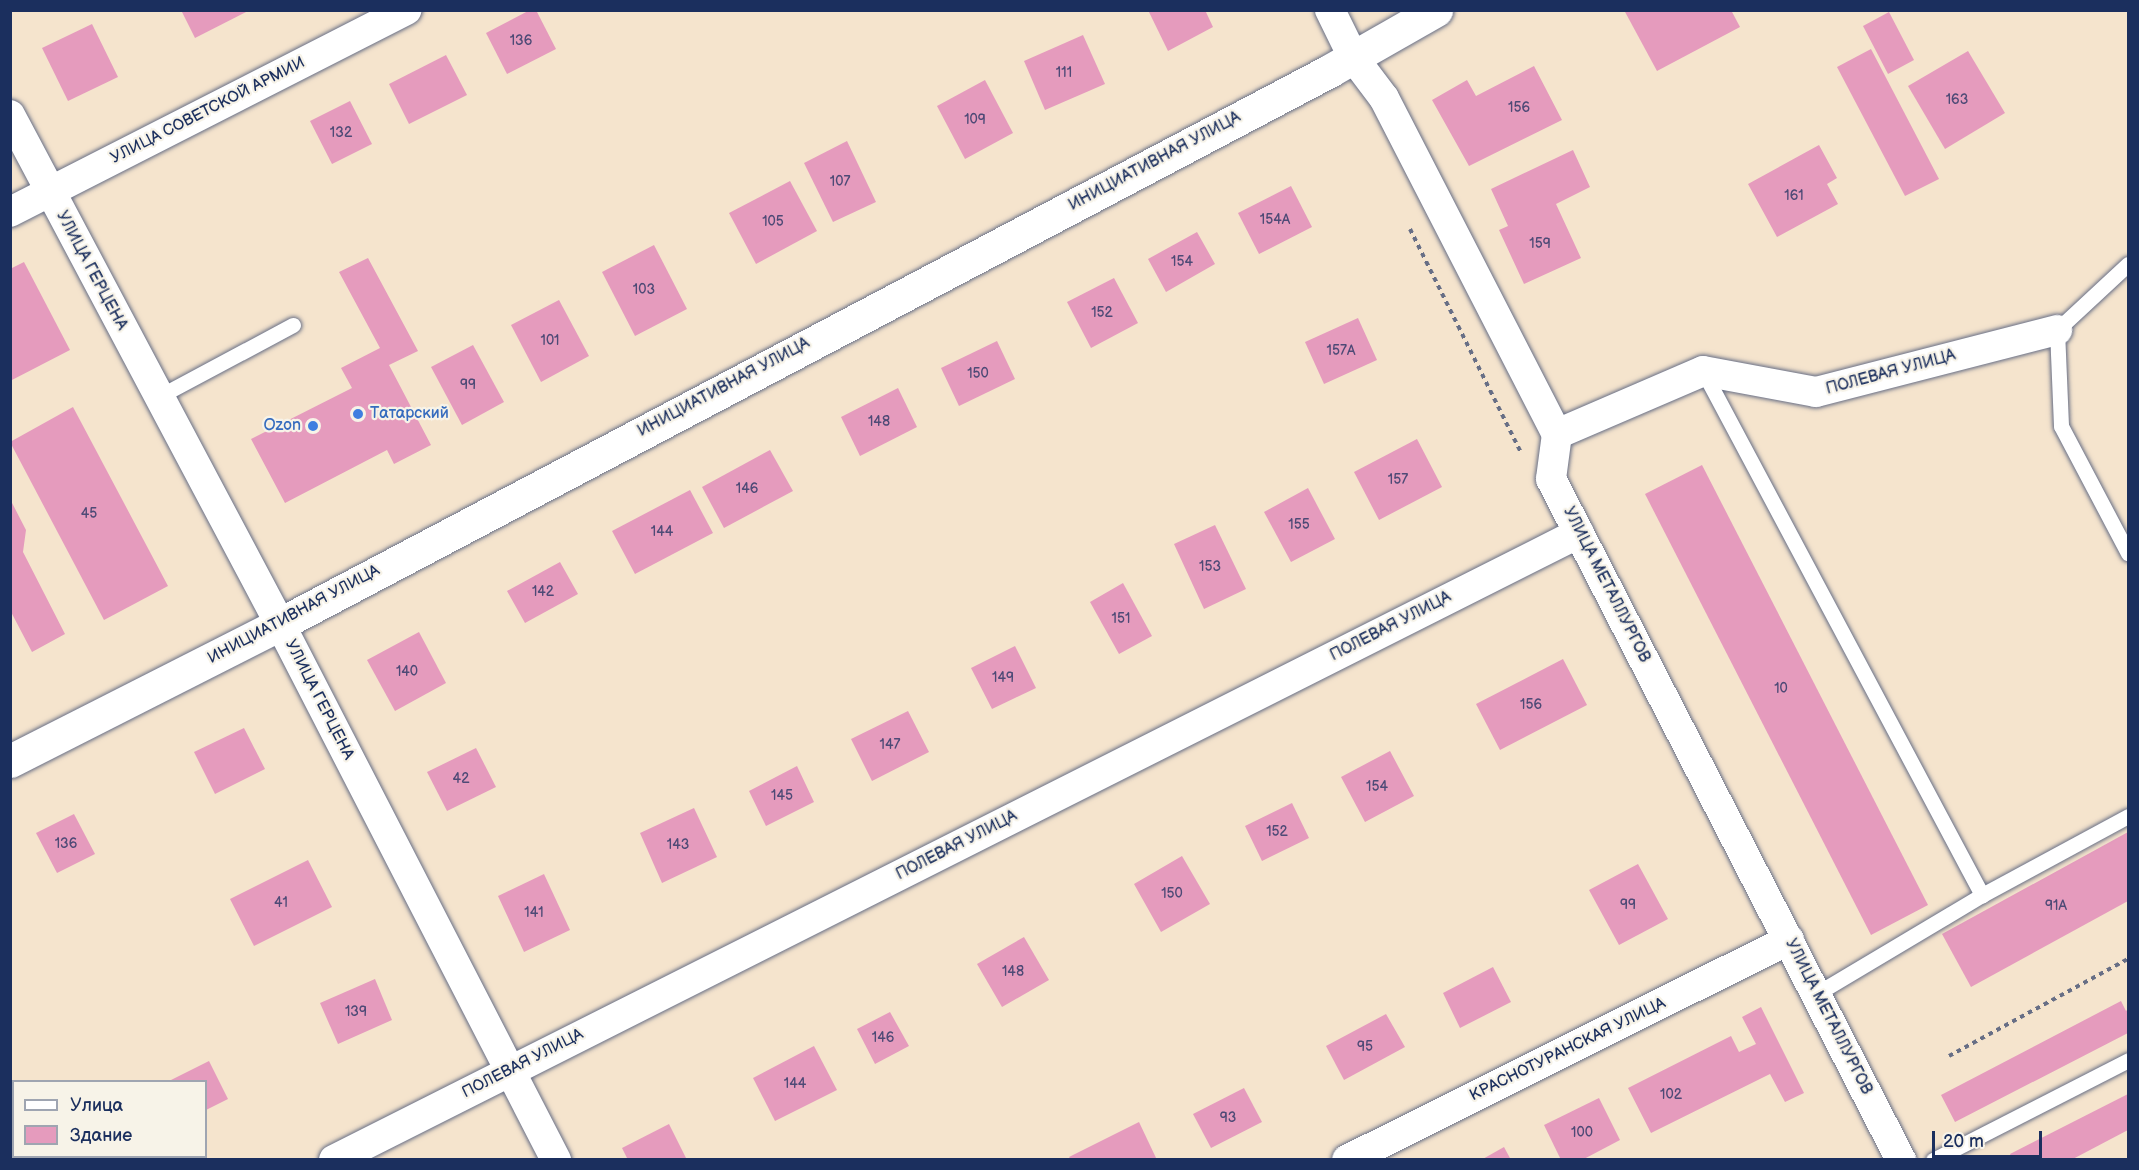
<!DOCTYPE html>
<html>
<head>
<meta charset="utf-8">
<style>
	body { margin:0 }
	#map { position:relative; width:2139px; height:1170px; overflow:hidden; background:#f5e4cd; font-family:"Balsamiq Sans",sans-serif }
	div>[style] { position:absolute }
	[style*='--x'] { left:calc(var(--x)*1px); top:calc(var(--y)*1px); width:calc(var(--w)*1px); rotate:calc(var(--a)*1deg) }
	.building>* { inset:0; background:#e59bbd }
	.path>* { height:4px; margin-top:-2px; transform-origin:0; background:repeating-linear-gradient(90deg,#676e85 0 4.5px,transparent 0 9px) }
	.roads { filter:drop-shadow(0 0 2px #676e85) drop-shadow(0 0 2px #676e85) }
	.service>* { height:15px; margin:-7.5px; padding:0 7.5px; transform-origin:7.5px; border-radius:7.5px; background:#fff }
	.minor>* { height:30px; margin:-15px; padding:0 15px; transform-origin:15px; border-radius:15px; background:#fff }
	.tertiary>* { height:33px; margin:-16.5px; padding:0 16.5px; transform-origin:16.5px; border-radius:16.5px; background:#fff }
	.dots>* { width:16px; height:16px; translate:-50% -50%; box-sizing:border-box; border:3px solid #f7f3e8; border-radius:50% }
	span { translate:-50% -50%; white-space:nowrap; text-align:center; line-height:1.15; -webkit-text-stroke:4.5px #f7f3e8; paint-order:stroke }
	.number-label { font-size:14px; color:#4e4a76 }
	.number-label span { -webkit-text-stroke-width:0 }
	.street-label { font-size:16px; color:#1b2f5e }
	.shop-label { font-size:16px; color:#366cbe }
	.left { translate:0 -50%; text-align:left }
	.right { translate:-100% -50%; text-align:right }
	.frame { position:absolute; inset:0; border:12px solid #1b2f5e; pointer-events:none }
	.legend { position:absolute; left:12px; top:1080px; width:195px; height:78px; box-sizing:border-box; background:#f7f3e8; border:2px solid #9fa5b1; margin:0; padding:8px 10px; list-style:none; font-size:18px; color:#1b2f5e }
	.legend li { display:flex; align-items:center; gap:12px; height:30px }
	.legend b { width:30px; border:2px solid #9fa5b1 }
	.scale { position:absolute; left:1932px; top:1131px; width:110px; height:27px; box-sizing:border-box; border:3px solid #1b2f5e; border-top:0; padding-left:8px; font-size:18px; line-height:21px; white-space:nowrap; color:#1b2f5e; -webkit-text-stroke:4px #f7f3e8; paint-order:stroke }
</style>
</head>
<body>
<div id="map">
	<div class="building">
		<div style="clip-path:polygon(181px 10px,250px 10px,195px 38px)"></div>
		<div style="clip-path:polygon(530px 10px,536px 10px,556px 49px,507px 74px,486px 33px)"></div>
		<div style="clip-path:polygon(1148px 10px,1205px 10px,1213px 27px,1168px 51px)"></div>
		<div style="clip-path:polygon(1624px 10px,1731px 10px,1740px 27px,1657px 71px)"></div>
		<div style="clip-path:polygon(1889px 12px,1914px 60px,1888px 74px,1863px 26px)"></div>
		<div style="clip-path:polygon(92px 24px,118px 77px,68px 101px,42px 48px)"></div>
		<div style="clip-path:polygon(1083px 35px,1105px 84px,1045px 110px,1024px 61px)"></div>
		<div style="clip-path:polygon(1871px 49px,1939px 179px,1905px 196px,1837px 67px)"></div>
		<div style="clip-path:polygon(1968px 51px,2005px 113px,1945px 149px,1908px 86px)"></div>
		<div style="clip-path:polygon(446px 55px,467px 95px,409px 124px,389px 84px)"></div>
		<div style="clip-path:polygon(1534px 66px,1562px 120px,1469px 166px,1432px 100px,1467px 80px,1476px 96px)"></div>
		<div style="clip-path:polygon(985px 80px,1013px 133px,965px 159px,937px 106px)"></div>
		<div style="clip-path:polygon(350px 101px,372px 144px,332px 164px,310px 121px)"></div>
		<div style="clip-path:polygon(847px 141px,876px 202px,833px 222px,804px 163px)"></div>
		<div style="clip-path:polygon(1819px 145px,1837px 178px,1827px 184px,1838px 204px,1777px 237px,1748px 184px)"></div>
		<div style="clip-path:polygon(1573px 150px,1590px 187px,1556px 204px,1581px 258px,1524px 284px,1499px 230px,1508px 226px,1491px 189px)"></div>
		<div style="clip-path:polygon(790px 181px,817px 231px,756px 264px,729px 213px)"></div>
		<div style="clip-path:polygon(1291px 186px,1312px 227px,1259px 254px,1238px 213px)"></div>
		<div style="clip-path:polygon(1197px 232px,1215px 264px,1166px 292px,1148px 259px)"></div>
		<div style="clip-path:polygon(654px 245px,687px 309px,635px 336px,602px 272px)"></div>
		<div style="clip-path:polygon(368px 258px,418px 351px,389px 365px,431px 445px,394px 464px,387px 450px,285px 503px,251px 439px,352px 388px,341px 368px,380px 348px,339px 272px)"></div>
		<div style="clip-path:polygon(24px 262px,70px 350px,10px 381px,10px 269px)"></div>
		<div style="clip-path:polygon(1114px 278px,1138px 323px,1091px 348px,1067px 302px)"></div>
		<div style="clip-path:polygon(559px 300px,589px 356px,541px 382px,511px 325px)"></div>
		<div style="clip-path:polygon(1358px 318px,1377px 360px,1324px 384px,1305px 342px)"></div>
		<div style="clip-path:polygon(997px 341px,1015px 379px,959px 406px,941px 368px)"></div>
		<div style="clip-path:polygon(473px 345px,504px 402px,462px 425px,431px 367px)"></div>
		<div style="clip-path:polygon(898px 388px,917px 427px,860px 456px,841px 417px)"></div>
		<div style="clip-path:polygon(73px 407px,168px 586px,104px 620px,10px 442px)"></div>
		<div style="clip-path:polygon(1417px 439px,1442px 487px,1379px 520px,1354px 472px)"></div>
		<div style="clip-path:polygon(770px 450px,793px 491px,724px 528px,702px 487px)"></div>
		<div style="clip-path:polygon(1702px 465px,1928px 905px,1871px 935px,1645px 494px)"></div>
		<div style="clip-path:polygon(1308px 488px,1335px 539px,1291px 562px,1264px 512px)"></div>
		<div style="clip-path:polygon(690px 490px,713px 533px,635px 574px,612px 531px)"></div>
		<div style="clip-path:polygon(10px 499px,26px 530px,23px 552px,65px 634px,32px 652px,10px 610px)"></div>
		<div style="clip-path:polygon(1215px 525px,1246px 589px,1204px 609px,1174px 544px)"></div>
		<div style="clip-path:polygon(560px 562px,578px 594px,525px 623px,507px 591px)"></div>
		<div style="clip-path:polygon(1123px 583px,1152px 636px,1119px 654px,1090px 602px)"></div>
		<div style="clip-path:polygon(419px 632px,446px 683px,395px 711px,367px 660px)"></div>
		<div style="clip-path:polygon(1015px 646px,1036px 688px,992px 709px,971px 668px)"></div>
		<div style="clip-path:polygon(1563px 659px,1587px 705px,1500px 750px,1476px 704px)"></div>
		<div style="clip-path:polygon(908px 711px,929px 752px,872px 781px,851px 739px)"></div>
		<div style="clip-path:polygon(244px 728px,265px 769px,215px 794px,194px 752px)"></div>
		<div style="clip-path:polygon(476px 748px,496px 787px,447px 811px,427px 772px)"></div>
		<div style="clip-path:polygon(1390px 751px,1414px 796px,1365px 822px,1341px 777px)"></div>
		<div style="clip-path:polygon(797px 766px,814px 802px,766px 826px,749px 791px)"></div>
		<div style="clip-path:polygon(1292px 803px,1309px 838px,1262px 861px,1245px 826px)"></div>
		<div style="clip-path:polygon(694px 808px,717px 857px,662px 883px,640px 833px)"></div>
		<div style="clip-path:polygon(74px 814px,95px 854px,57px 873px,36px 833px)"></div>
		<div style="clip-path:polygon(2128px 832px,2128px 901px,1971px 987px,1942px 934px)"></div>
		<div style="clip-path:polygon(1182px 856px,1210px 904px,1161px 932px,1134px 884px)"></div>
		<div style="clip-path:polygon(308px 860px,332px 907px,254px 946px,230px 899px)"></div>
		<div style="clip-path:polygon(1638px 864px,1668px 919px,1619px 945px,1589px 890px)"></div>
		<div style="clip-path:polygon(544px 874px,570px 930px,524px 952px,498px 896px)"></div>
		<div style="clip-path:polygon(1024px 937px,1049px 980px,1002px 1007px,977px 964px)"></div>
		<div style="clip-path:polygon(1493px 967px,1511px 1002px,1460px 1028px,1443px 993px)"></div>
		<div style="clip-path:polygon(375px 979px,392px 1020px,338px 1044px,320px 1003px)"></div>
		<div style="clip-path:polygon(2121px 1001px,2126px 1011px,2128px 1009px,2128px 1033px,1955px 1122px,1941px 1095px)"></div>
		<div style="clip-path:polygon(1761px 1007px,1804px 1093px,1785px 1102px,1770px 1074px,1651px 1133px,1628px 1088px,1731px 1036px,1739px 1052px,1756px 1044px,1742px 1017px)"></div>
		<div style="clip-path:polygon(890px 1012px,909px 1046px,875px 1064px,857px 1029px)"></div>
		<div style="clip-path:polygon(1386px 1014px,1405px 1047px,1344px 1080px,1326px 1046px)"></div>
		<div style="clip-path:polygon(814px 1046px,837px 1090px,775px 1121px,753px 1078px)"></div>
		<div style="clip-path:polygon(209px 1061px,228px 1099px,206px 1110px,206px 1082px,167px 1082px)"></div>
		<div style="clip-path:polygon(1244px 1088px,1262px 1122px,1211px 1148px,1193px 1114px)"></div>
		<div style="clip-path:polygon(2128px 1094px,2128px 1130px,2071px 1160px,2013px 1160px,2010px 1154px)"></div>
		<div style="clip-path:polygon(1599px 1098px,1620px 1140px,1582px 1160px,1561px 1160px,1544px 1125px)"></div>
		<div style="clip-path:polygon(1139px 1122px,1157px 1160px,1071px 1160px,1069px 1157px)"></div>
		<div style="clip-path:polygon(669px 1124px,687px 1160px,628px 1160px,622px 1148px)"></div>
		<div style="clip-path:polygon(1504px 1147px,1511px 1160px,1481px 1160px)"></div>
		<div style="clip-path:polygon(69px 1156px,115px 1156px,110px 1160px)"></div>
	</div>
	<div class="path">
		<div style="--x:1410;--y:229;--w:248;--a:63.6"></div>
		<div style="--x:1949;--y:1056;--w:204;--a:-28.5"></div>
	</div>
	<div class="roads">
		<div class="service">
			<div style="--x:2128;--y:264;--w:97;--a:137.1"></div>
			<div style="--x:2057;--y:330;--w:96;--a:87.6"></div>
			<div style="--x:2061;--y:426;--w:144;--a:62.2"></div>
			<div style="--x:1703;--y:371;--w:594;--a:61.97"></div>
			<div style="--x:158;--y:397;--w:153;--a:-28.1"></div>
			<div style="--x:1816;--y:994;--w:193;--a:-30.8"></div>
			<div style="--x:1982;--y:895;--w:166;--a:-28.4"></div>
			<div style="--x:1933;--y:1160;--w:219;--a:-27.1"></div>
		</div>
		<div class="minor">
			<div style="--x:1330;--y:10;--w:52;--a:63.9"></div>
			<div style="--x:1353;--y:57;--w:51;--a:52.9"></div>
			<div style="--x:1384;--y:98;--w:378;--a:62.8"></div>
			<div style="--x:1557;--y:434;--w:45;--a:97.6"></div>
			<div style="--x:1551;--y:479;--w:766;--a:62.8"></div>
			<div style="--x:10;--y:115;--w:576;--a:62.06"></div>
			<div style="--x:280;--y:624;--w:603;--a:62.75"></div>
			<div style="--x:10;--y:212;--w:445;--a:-27"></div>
			<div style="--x:1557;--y:434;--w:159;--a:-23.3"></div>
			<div style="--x:1703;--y:371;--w:115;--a:10.5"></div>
			<div style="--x:1816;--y:392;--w:249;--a:-14.4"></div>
			<div style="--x:334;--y:1160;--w:1394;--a:-26.73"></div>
			<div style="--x:1347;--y:1160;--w:494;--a:-26.5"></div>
		</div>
		<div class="tertiary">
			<div style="--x:10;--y:761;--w:303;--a:-26.9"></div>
			<div style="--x:280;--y:624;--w:1188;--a:-27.79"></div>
			<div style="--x:1331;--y:70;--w:121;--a:-29.7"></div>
		</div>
	</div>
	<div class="dots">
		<div style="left:358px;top:414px;background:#3f7fe0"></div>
		<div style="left:313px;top:426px;background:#3f7fe0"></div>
	</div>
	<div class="number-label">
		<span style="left:521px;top:41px">136</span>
		<span style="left:1064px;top:73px">111</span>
		<span style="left:1957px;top:100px">163</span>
		<span style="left:1519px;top:108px">156</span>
		<span style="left:975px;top:120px">109</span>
		<span style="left:341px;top:133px">132</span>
		<span style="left:840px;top:182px">107</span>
		<span style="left:1794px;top:196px">161</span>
		<span style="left:1275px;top:220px">154А</span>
		<span style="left:773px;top:222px">105</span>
		<span style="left:1540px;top:244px">159</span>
		<span style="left:1182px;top:262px">154</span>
		<span style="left:644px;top:290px">103</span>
		<span style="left:1102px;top:313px">152</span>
		<span style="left:550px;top:341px">101</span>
		<span style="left:1341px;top:351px">157А</span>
		<span style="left:978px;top:374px">150</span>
		<span style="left:468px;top:385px">99</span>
		<span style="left:879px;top:422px">148</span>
		<span style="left:1398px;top:480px">157</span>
		<span style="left:747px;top:489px">146</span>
		<span style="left:89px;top:514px">45</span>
		<span style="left:1299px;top:525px">155</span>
		<span style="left:662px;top:532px">144</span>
		<span style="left:1210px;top:567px">153</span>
		<span style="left:543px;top:592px">142</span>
		<span style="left:1121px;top:619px">151</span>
		<span style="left:407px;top:672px">140</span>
		<span style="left:1003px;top:678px">149</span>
		<span style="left:1781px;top:689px">10</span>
		<span style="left:1531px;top:705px">156</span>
		<span style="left:890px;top:745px">147</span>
		<span style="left:461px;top:779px">42</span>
		<span style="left:1377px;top:787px">154</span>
		<span style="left:782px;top:796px">145</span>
		<span style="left:1277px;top:832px">152</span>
		<span style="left:66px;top:844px">136</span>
		<span style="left:678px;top:845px">143</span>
		<span style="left:1172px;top:894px">150</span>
		<span style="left:281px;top:903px">41</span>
		<span style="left:1628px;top:905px">99</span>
		<span style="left:2056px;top:906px">91А</span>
		<span style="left:534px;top:913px">141</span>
		<span style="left:1013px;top:972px">148</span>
		<span style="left:356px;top:1012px">139</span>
		<span style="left:883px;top:1038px">146</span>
		<span style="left:1365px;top:1047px">95</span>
		<span style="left:795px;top:1084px">144</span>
		<span style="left:1671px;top:1095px">102</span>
		<span style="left:1228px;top:1118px">93</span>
		<span style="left:1582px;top:1133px">100</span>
	</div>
	<div class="street-label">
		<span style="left:208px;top:111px;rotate:-27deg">УЛИЦА СОВЕТСКОЙ АРМИИ</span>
		<span style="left:1155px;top:162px;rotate:-28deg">ИНИЦИАТИВНАЯ УЛИЦА</span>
		<span style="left:91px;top:271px;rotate:62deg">УЛИЦА ГЕРЦЕНА</span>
		<span style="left:1891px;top:373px;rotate:-15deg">ПОЛЕВАЯ УЛИЦА</span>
		<span style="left:724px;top:388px;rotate:-28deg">ИНИЦИАТИВНАЯ УЛИЦА</span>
		<span style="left:1606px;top:585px;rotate:63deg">УЛИЦА МЕТАЛЛУРГОВ</span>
		<span style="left:294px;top:615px;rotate:-28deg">ИНИЦИАТИВНАЯ УЛИЦА</span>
		<span style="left:1391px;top:627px;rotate:-27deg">ПОЛЕВАЯ УЛИЦА</span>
		<span style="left:319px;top:700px;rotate:63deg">УЛИЦА ГЕРЦЕНА</span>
		<span style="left:957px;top:846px;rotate:-27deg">ПОЛЕВАЯ УЛИЦА</span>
		<span style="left:1828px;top:1017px;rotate:63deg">УЛИЦА МЕТАЛЛУРГОВ</span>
		<span style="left:1568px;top:1050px;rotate:-26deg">КРАСНОТУРАНСКАЯ УЛИЦА</span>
		<span style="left:523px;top:1064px;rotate:-27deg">ПОЛЕВАЯ УЛИЦА</span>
	</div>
	<div class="shop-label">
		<span class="left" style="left:370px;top:414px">Татарский</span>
		<span class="right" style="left:301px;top:426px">Ozon</span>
	</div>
	<div class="frame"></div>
	<ul class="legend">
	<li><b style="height:8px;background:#fff"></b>Улица</li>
	<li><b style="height:16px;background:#e59bbd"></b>Здание</li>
	</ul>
	<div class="scale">20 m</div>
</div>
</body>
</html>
